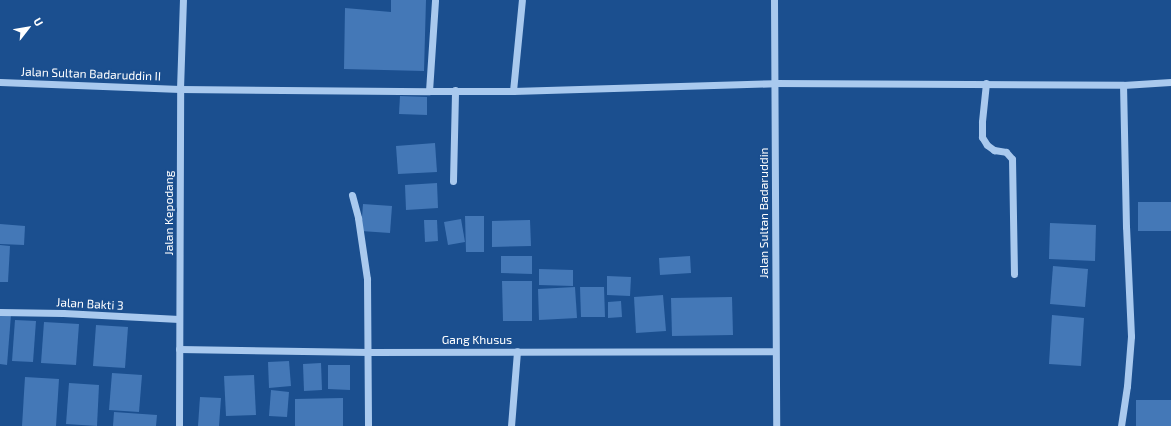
<!DOCTYPE html>
<html>
<head>
<meta charset="utf-8">
<style>
	body { margin:0 }
	#map { position:relative; width:1171px; height:426px; overflow:hidden; background:#1b4f8f; font-family:"Exo 2",sans-serif }
	div>[style] { position:absolute }
	[style*='--x'] { left:calc(var(--x)*1px); top:calc(var(--y)*1px); width:calc(var(--w)*1px); rotate:calc(var(--a)*1deg) }
	.building>* { inset:0; background:#4478b7 }
	.minor>* { height:7px; margin:-3.5px; padding:0 3.5px; transform-origin:3.5px; border-radius:3.5px; background:#a9c9ee }
	span { translate:-50% -50%; white-space:nowrap; text-align:center; line-height:1.15; -webkit-text-stroke:3.5px #1b4f8f; paint-order:stroke }
	.street-label { font-size:12px; color:#fff }
	.north { position:absolute; left:8px; top:8px; width:40px; height:40px; -webkit-text-stroke:3px #1b4f8f; paint-order:stroke; rotate:59deg; font-size:11px; font-weight:700; line-height:16px; text-align:center; color:#fff }
	.north::after { content:''; display:block; margin:auto; width:14px; height:18px; background:#fff; clip-path:polygon(50% 0,100% 100%,50% 72%,0 100%) }
</style>
</head>
<body>
<div id="map">
	<div class="building">
		<div style="clip-path:polygon(391px 0,426px 0,424px 71px,344px 69px,345px 8px,391px 12px)"></div>
		<div style="clip-path:polygon(400px 96px,427px 97px,427px 115px,399px 114px)"></div>
		<div style="clip-path:polygon(435px 143px,437px 172px,398px 174px,396px 146px)"></div>
		<div style="clip-path:polygon(437px 183px,438px 208px,406px 210px,405px 185px)"></div>
		<div style="clip-path:polygon(1138px 202px,1171px 202px,1171px 231px,1138px 231px)"></div>
		<div style="clip-path:polygon(363px 204px,392px 206px,390px 233px,361px 231px)"></div>
		<div style="clip-path:polygon(465px 216px,484px 216px,484px 252px,466px 252px)"></div>
		<div style="clip-path:polygon(461px 219px,465px 242px,448px 245px,444px 222px)"></div>
		<div style="clip-path:polygon(424px 220px,437px 220px,438px 241px,425px 242px)"></div>
		<div style="clip-path:polygon(530px 220px,531px 246px,492px 247px,492px 221px)"></div>
		<div style="clip-path:polygon(1050px 223px,1096px 225px,1095px 261px,1049px 259px)"></div>
		<div style="clip-path:polygon(0 224px,25px 226px,24px 245px,0 244px)"></div>
		<div style="clip-path:polygon(0 245px,10px 246px,8px 282px,0 282px)"></div>
		<div style="clip-path:polygon(501px 256px,532px 256px,532px 274px,501px 273px)"></div>
		<div style="clip-path:polygon(690px 256px,691px 273px,660px 275px,659px 258px)"></div>
		<div style="clip-path:polygon(1053px 266px,1088px 269px,1085px 307px,1050px 304px)"></div>
		<div style="clip-path:polygon(539px 269px,573px 270px,573px 286px,539px 285px)"></div>
		<div style="clip-path:polygon(607px 276px,631px 277px,630px 296px,607px 295px)"></div>
		<div style="clip-path:polygon(502px 281px,532px 281px,532px 321px,503px 321px)"></div>
		<div style="clip-path:polygon(575px 287px,577px 318px,539px 320px,538px 289px)"></div>
		<div style="clip-path:polygon(580px 287px,604px 287px,605px 317px,581px 317px)"></div>
		<div style="clip-path:polygon(663px 295px,666px 331px,636px 333px,634px 297px)"></div>
		<div style="clip-path:polygon(732px 297px,733px 335px,672px 336px,671px 298px)"></div>
		<div style="clip-path:polygon(621px 301px,622px 317px,608px 318px,608px 302px)"></div>
		<div style="clip-path:polygon(0 315px,11px 315px,7px 365px,0 364px)"></div>
		<div style="clip-path:polygon(1052px 315px,1084px 318px,1081px 366px,1049px 364px)"></div>
		<div style="clip-path:polygon(15px 320px,36px 321px,33px 362px,12px 361px)"></div>
		<div style="clip-path:polygon(44px 322px,79px 324px,76px 365px,41px 363px)"></div>
		<div style="clip-path:polygon(96px 325px,128px 327px,125px 368px,93px 366px)"></div>
		<div style="clip-path:polygon(289px 361px,291px 386px,269px 388px,268px 362px)"></div>
		<div style="clip-path:polygon(321px 363px,322px 390px,304px 391px,303px 364px)"></div>
		<div style="clip-path:polygon(328px 365px,350px 365px,350px 390px,328px 389px)"></div>
		<div style="clip-path:polygon(112px 373px,142px 375px,139px 412px,109px 410px)"></div>
		<div style="clip-path:polygon(254px 375px,256px 415px,226px 416px,224px 376px)"></div>
		<div style="clip-path:polygon(25px 377px,59px 379px,56px 426px,22px 426px)"></div>
		<div style="clip-path:polygon(69px 383px,99px 385px,97px 426px,66px 424px)"></div>
		<div style="clip-path:polygon(271px 390px,289px 392px,287px 417px,269px 416px)"></div>
		<div style="clip-path:polygon(200px 397px,221px 398px,219px 426px,198px 426px)"></div>
		<div style="clip-path:polygon(343px 398px,343px 426px,295px 426px,295px 399px)"></div>
		<div style="clip-path:polygon(1136px 400px,1171px 400px,1171px 426px,1136px 426px)"></div>
		<div style="clip-path:polygon(114px 412px,157px 415px,156px 426px,113px 426px)"></div>
	</div>
	<div class="minor">
		<div style="--x:774;--y:0;--w:426;--a:89.7"></div>
		<div style="--x:0;--y:82;--w:180;--a:2.2"></div>
		<div style="--x:180;--y:89;--w:249;--a:0.5"></div>
		<div style="--x:429;--y:91;--w:84;--a:0"></div>
		<div style="--x:513;--y:91;--w:262;--a:-1.7"></div>
		<div style="--x:775;--y:83;--w:348;--a:0.3"></div>
		<div style="--x:1123;--y:85;--w:48;--a:-3.6"></div>
		<div style="--x:986;--y:83;--w:39;--a:96"></div>
		<div style="--x:982;--y:122;--w:15;--a:90"></div>
		<div style="--x:982;--y:137;--w:9;--a:58"></div>
		<div style="--x:987;--y:145;--w:9;--a:36"></div>
		<div style="--x:994;--y:150;--w:12;--a:9"></div>
		<div style="--x:1006;--y:152;--w:9;--a:49"></div>
		<div style="--x:1012;--y:159;--w:115;--a:89"></div>
		<div style="--x:429;--y:91;--w:91;--a:-86.2"></div>
		<div style="--x:513;--y:91;--w:91;--a:-84.4"></div>
		<div style="--x:453;--y:181;--w:91;--a:-88.7"></div>
		<div style="--x:352;--y:195;--w:24;--a:75"></div>
		<div style="--x:358;--y:218;--w:62;--a:81.6"></div>
		<div style="--x:367;--y:279;--w:147;--a:89.6"></div>
		<div style="--x:0;--y:312;--w:63;--a:0.9"></div>
		<div style="--x:63;--y:313;--w:116;--a:3"></div>
		<div style="--x:179;--y:349;--w:190;--a:0.9"></div>
		<div style="--x:369;--y:352;--w:406;--a:-0.1"></div>
		<div style="--x:179;--y:426;--w:337;--a:-89.8"></div>
		<div style="--x:180;--y:89;--w:89;--a:-88.1"></div>
		<div style="--x:511;--y:426;--w:75;--a:-85.4"></div>
		<div style="--x:1121;--y:426;--w:40;--a:-81.5"></div>
		<div style="--x:1127;--y:386;--w:50;--a:-85.4"></div>
		<div style="--x:1131;--y:336;--w:109;--a:-92.6"></div>
		<div style="--x:1126;--y:227;--w:142;--a:-91.2"></div>
	</div>
	<div class="street-label">
		<span style="left:91px;top:74px;rotate:2deg">Jalan Sultan Badaruddin II</span>
		<span style="left:169px;top:213px;rotate:-90deg">Jalan Kepodang</span>
		<span style="left:764px;top:213px;rotate:-90deg">Jalan Sultan Badaruddin</span>
		<span style="left:90px;top:304px;rotate:3deg">Jalan Bakti 3</span>
		<span style="left:477px;top:340px">Gang Khusus</span>
	</div>
	<div class="north">U</div>
</div>
</body>
</html>
